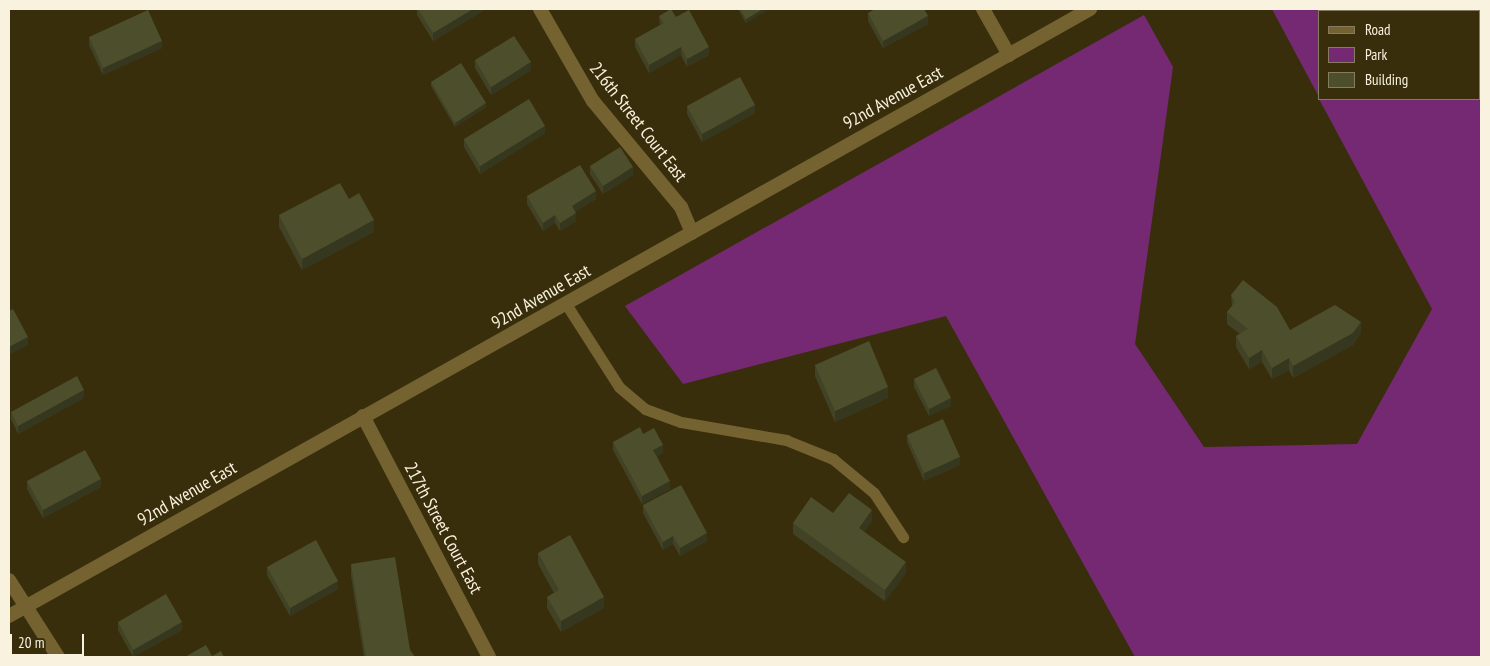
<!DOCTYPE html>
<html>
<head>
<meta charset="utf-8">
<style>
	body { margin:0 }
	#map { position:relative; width:1490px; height:666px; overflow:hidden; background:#392e0c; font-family:"PT Sans Narrow",sans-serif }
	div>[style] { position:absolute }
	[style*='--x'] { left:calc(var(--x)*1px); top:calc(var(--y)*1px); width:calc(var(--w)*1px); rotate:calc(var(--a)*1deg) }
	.green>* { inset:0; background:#762973 }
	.service>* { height:11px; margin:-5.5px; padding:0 5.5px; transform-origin:5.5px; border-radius:5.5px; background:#746231 }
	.minor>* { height:14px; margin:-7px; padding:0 7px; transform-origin:7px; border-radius:7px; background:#746231 }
	.tertiary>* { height:14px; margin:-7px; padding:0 7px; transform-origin:7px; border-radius:7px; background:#746231 }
	.wall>* { inset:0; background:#424326 }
	.shaded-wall>* { inset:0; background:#36371f }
	.building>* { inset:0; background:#4d4e2c }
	span { translate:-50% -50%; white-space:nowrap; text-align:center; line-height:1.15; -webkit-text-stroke:4px #392e0c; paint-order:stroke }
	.street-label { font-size:18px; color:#f9f2df }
	.frame { position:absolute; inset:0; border:10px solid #f9f2df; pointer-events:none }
	.legend { position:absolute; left:1318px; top:10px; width:162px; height:90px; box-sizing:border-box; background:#392e0c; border:1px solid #867c60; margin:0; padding:6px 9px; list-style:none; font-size:15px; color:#f9f2df }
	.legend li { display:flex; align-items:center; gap:10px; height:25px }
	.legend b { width:25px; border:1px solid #867c60 }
	.scale { position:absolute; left:10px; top:634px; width:74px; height:22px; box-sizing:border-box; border:2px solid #f9f2df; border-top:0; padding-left:6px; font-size:15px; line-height:18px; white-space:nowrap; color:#f9f2df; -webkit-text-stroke:4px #392e0c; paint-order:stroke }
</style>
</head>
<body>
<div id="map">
	<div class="green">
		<div style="clip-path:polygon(1272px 9px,1481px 9px,1481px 657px,1135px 657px,946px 316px,683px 384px,625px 306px,1144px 15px,1173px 67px,1135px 344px,1204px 447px,1357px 444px,1432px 309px,1319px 99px,1479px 99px,1479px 11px,1319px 11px,1319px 97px)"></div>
	</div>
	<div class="service">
		<div style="--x:566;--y:304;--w:98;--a:57.4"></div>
		<div style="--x:619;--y:387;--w:34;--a:40"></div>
		<div style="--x:645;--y:409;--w:38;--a:20"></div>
		<div style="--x:681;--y:422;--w:107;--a:9.7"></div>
		<div style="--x:786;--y:440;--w:51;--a:22"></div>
		<div style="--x:833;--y:459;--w:53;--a:39.7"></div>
		<div style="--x:874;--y:493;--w:53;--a:56.6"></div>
	</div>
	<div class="minor">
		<div style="--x:540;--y:9;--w:106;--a:60.1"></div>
		<div style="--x:593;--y:101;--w:138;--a:50.3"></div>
		<div style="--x:681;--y:207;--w:28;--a:67"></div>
		<div style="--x:983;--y:9;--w:53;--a:60.5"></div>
		<div style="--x:363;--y:416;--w:272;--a:62.4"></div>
		<div style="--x:9;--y:580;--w:91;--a:57.5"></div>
	</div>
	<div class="tertiary">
		<div style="--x:9;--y:616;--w:1240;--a:-29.31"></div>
	</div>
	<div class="wall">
		<div style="clip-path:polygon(417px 9px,486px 9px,433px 41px,417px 15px)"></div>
		<div style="clip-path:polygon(738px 9px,767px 9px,767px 10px,746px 23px)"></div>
		<div style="clip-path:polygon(868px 13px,928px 24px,883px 48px,868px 21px)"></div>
		<div style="clip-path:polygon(659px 16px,676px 17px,709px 55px,687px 67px,681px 55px,649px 73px,635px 47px,635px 39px,660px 25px)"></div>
		<div style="clip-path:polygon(89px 37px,162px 48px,103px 75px,89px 45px)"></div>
		<div style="clip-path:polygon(475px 60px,531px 70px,491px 95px,475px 68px)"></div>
		<div style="clip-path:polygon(431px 82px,486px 107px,455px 127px,431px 86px)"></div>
		<div style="clip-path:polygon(687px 106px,755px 113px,702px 142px,687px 114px)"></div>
		<div style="clip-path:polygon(545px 133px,480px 174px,464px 147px,464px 139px)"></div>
		<div style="clip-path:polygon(590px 166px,633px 175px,603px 194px,590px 174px)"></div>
		<div style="clip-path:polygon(527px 196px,596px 199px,575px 212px,576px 221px,560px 231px,555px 223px,543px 231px,527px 204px)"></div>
		<div style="clip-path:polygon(279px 215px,374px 232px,302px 270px,279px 227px)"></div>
		<div style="clip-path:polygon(1231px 295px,1290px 330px,1361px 333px,1353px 345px,1293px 378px,1289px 370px,1272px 379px,1262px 362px,1249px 369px,1236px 347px,1236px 336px,1240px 334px,1227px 324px,1227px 312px,1232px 306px)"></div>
		<div style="clip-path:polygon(815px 365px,888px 398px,835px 422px,815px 376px)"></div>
		<div style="clip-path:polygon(914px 379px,951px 406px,929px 416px,914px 387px)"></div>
		<div style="clip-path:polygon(84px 398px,18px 434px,11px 419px,11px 412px)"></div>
		<div style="clip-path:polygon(643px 434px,663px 453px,657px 456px,670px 489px,642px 504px,613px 450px,613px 442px)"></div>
		<div style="clip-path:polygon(907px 435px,960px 465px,924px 481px,907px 442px)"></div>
		<div style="clip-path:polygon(27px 481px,101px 487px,43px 518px,27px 489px)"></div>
		<div style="clip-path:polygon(643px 505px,707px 541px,680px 556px,673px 544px,663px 550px,643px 513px)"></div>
		<div style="clip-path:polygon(833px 513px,872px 521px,864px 532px,906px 573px,885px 601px,793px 534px,793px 523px)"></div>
		<div style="clip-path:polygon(538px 553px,604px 608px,561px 632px,547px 608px,547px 597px,554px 593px,538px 564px)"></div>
		<div style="clip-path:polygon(351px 564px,415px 657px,364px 657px,351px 576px)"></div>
		<div style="clip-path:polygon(267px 567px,338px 589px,290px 616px,267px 575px)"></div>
		<div style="clip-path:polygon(118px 622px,182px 630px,133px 657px,118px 630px)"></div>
	</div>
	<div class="shaded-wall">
		<div style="clip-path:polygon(473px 9px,486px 9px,433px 41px,433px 33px)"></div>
		<div style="clip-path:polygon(763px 9px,767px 9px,767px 10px,746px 23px,746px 19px)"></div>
		<div style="clip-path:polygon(928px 16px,928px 24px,883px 48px,883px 41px)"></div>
		<div style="clip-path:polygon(162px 41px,162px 48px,103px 75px,103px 68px)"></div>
		<div style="clip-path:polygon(681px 47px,681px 55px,649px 73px,649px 65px)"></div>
		<div style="clip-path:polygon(709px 47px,709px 55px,687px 67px,687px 59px)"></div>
		<div style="clip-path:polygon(531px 62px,531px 70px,491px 95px,491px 87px)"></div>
		<div style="clip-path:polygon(486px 103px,486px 107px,455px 127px,455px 123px)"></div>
		<div style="clip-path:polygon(755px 105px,755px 113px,702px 142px,702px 134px)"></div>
		<div style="clip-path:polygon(545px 126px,545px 133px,480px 174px,480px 166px)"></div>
		<div style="clip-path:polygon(633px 167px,633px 175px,603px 194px,603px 186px)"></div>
		<div style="clip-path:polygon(596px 191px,596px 199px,572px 214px,572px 206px)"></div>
		<div style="clip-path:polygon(576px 213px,576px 221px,560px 231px,560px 223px)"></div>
		<div style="clip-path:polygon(555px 215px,555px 223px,543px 231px,543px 223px)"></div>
		<div style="clip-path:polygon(374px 220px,374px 232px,302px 270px,302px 259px)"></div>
		<div style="clip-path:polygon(1361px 322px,1361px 333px,1353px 345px,1293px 378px,1293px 366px)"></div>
		<div style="clip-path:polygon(28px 337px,28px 345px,9px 355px,9px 347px)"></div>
		<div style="clip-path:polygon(1262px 350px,1262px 362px,1249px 369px,1249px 358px)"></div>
		<div style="clip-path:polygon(1289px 358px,1289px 370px,1272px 379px,1272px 368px)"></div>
		<div style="clip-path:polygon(888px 387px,888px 398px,835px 422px,835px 411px)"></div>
		<div style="clip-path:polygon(84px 390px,84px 398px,18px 434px,18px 426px)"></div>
		<div style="clip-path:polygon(951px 398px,951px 406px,929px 416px,929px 409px)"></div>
		<div style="clip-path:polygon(663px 445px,663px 453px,653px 458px,653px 450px)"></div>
		<div style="clip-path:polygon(960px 457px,960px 465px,924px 481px,924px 473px)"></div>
		<div style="clip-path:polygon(101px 479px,101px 487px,43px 518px,43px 510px)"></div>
		<div style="clip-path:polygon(670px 481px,670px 489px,642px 504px,642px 496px)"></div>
		<div style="clip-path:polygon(872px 510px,872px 521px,859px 539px,859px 528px)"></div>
		<div style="clip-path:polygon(707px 533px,707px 541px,680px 556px,680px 548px)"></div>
		<div style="clip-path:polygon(673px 536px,673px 544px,663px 550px,663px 542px)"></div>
		<div style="clip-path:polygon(906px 562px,906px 573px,885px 601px,885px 590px)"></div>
		<div style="clip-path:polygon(338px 581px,338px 589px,290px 616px,290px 608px)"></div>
		<div style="clip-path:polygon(604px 597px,604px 608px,561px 632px,561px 621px)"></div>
		<div style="clip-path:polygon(182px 622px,182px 630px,133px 657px,133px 650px)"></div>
	</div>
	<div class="building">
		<div style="clip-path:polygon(418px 9px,473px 9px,433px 33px)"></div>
		<div style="clip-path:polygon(671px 9px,676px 17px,689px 10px,709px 47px,687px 59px,681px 47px,649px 65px,635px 39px,664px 23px,659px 16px)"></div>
		<div style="clip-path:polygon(740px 9px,763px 9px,746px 19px)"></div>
		<div style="clip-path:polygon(875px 9px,924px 9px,928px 16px,883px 41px,868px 13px)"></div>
		<div style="clip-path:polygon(148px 10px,162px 41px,103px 68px,89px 37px)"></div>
		<div style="clip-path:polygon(514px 36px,531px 62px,491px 87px,475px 60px)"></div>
		<div style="clip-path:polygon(461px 63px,486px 103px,455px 123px,431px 82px)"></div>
		<div style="clip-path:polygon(740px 77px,755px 105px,702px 134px,687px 106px)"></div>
		<div style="clip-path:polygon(529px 99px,545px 126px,480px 166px,464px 139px)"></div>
		<div style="clip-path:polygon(620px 147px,633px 167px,603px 186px,590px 166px)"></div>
		<div style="clip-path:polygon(580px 165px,596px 191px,572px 206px,576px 213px,560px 223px,555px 215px,543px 223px,527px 196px)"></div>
		<div style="clip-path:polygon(340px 183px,349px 199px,359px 193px,374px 220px,302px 259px,279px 215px)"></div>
		<div style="clip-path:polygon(1243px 280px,1277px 307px,1290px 330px,1335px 305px,1361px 322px,1353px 333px,1293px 366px,1289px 358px,1272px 368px,1262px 350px,1249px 358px,1236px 336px,1248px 329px,1227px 312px,1235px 302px,1231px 295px)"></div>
		<div style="clip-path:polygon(13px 309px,28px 337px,9px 347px,9px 311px)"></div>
		<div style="clip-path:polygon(869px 341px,888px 387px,835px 411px,815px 365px)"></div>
		<div style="clip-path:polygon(936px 368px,951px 398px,929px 409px,914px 379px)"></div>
		<div style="clip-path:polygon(77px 376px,84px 390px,18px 426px,11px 412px)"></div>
		<div style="clip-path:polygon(943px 419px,960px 457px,924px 473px,907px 435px)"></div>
		<div style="clip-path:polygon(640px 427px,643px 434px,654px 428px,663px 445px,653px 450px,670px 481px,642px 496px,613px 442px)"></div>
		<div style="clip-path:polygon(85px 450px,101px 479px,43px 510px,27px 481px)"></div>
		<div style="clip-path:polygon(681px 485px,707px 533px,680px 548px,673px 536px,663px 542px,643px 505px)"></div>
		<div style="clip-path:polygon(849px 493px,872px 510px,859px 528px,906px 562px,885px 590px,793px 523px,811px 497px,833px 513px)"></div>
		<div style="clip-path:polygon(570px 535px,604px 597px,561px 621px,547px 597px,559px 590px,538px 553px)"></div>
		<div style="clip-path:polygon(316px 540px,338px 581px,290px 608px,267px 567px)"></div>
		<div style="clip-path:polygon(395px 557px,410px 650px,415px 657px,366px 657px,351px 564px)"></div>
		<div style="clip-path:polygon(166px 594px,182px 622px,133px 650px,118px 622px)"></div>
		<div style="clip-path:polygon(206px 645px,212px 656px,221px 651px,224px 657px,185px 657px)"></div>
	</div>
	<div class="street-label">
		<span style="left:893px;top:98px;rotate:-29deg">92nd Avenue East</span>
		<span style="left:638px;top:122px;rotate:52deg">216th Street Court East</span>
		<span style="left:541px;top:297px;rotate:-30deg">92nd Avenue East</span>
		<span style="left:187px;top:494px;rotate:-30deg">92nd Avenue East</span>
		<span style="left:443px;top:528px;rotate:62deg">217th Street Court East</span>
	</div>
	<div class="frame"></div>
	<ul class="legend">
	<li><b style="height:6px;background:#746231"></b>Road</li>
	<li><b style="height:14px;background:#762973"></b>Park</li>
	<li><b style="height:14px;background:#4d4e2c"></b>Building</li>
	</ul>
	<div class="scale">20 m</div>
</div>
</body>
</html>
